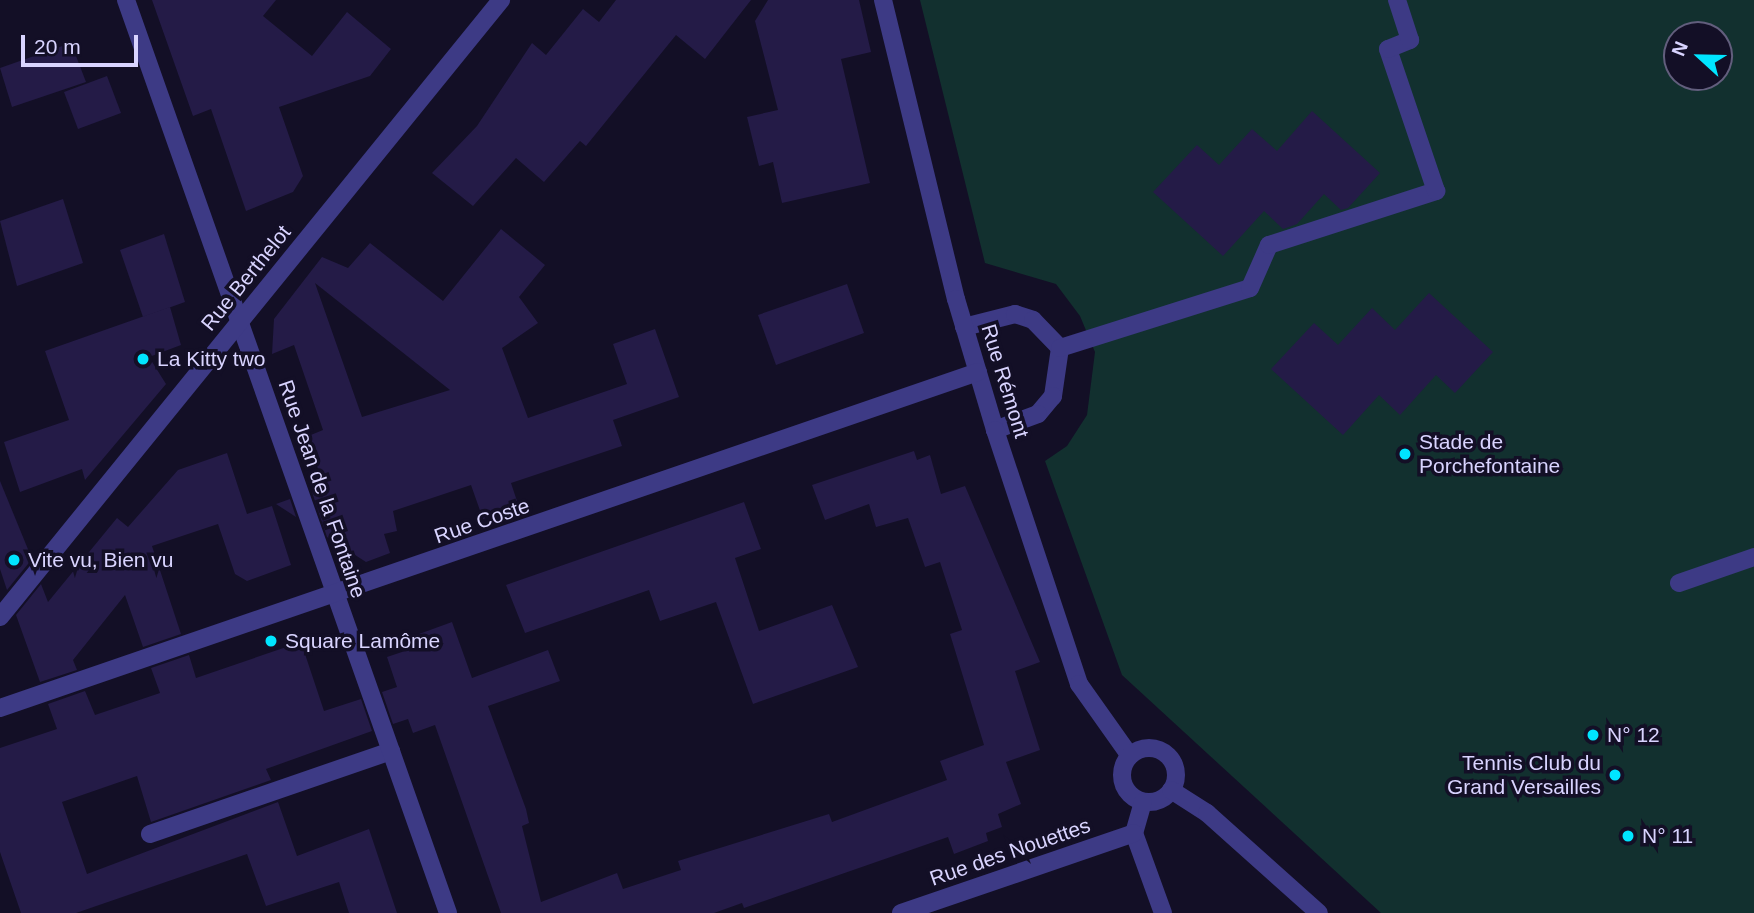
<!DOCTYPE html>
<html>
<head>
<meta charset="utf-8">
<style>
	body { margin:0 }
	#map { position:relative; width:1754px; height:913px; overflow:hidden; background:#130f26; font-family:Arial,sans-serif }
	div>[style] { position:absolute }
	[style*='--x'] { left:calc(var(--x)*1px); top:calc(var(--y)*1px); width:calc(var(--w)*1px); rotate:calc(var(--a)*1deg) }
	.green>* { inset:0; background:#12302f }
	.building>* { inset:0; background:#241b47 }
	.service>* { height:18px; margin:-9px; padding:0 9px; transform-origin:9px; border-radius:9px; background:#3d3a85 }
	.minor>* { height:18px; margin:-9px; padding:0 9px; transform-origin:9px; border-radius:9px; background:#3d3a85 }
	.minor>.ring { margin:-9px; padding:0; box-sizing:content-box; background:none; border:18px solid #3d3a85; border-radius:50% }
	.dots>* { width:19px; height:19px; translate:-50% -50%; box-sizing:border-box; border:4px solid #130f26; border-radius:50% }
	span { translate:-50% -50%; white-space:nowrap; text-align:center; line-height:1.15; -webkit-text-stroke:7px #130f26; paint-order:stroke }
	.street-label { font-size:21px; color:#d9d4ff }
	.poi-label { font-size:21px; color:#d9d4ff }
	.left { translate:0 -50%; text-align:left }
	.right { translate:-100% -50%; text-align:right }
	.north { position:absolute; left:1663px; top:21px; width:70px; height:70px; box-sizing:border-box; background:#130f26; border:2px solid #625e7d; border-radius:50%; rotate:292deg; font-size:19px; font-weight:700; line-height:28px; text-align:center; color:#d9d4ff }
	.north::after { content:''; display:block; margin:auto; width:24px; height:32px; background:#00e5ff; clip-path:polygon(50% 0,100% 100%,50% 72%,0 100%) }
	.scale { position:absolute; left:21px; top:35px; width:117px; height:32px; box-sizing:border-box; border:4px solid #d9d4ff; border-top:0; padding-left:9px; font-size:21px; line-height:24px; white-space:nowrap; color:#d9d4ff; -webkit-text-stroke:5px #130f26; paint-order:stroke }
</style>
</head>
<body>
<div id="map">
	<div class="green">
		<div style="clip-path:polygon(evenodd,920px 0,1754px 0,1754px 913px,1381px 913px,1122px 675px,1045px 461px,1067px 446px,1087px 415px,1095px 352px,1080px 316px,1056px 284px,985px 263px,920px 0,1677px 35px,1719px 35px,1719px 77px,1677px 77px,1677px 35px)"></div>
	</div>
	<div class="building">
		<div style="clip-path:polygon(152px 0,276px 0,263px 16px,312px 56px,347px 12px,391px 49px,370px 76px,279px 107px,303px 176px,293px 192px,246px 211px,211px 109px,193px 116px)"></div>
		<div style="clip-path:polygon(616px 0,751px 0,705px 59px,676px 35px,586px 146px,580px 141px,544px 182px,516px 158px,473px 206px,432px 173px,477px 126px,532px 43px,546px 55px,583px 9px,599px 22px)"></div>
		<div style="clip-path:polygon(768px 0,859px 0,871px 52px,841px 59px,870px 183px,782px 203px,773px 162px,759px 166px,747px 117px,778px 110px,755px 21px)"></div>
		<div style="clip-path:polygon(71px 43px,86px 82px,12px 107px,0 68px)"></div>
		<div style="clip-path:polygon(107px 76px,121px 113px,78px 129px,64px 92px)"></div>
		<div style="clip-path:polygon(1312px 111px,1380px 173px,1348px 208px,1341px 210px,1324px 194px,1297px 224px,1283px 229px,1264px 211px,1223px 256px,1153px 192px,1197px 145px,1219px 165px,1252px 129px,1277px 151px)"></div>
		<div style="clip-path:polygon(63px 199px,83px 263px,17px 286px,0 221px)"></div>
		<div style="clip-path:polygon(evenodd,501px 229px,545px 265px,519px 297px,538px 323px,502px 348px,528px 418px,627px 384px,613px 344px,655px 329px,679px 397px,613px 420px,622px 446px,511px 483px,519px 507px,483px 519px,471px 485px,393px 511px,397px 531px,384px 534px,390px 553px,366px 562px,327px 537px,312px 492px,325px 487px,306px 437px,323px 430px,294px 345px,272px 354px,274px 319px,322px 257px,348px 268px,370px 243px,443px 301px,501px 229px,315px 283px,450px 390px,362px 417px,315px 283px)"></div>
		<div style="clip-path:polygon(164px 234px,185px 302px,143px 317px,120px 250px)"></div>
		<div style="clip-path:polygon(847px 284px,864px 333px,776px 365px,758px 315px)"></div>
		<div style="clip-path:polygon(1429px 293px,1493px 352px,1455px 393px,1436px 375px,1400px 415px,1379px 395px,1343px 435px,1271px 369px,1314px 323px,1338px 345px,1372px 308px,1395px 330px)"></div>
		<div style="clip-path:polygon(170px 307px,181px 345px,149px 357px,166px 384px,85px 480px,82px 469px,20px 492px,4px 442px,69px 420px,45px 351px)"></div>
		<div style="clip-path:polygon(914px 451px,917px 460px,930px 455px,941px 494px,965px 486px,1040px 662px,1015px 671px,1040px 750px,1006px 762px,1021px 804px,998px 814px,1002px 827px,986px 833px,988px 841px,954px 854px,948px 837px,744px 908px,742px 903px,714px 913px,501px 913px,435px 725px,413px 733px,408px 719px,393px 724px,382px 692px,397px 687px,387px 657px,411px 649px,408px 638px,452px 622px,472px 678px,548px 650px,560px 681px,488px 706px,526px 809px,529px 823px,522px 826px,541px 902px,617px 873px,623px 889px,681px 870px,678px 861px,829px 814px,832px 822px,947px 780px,940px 761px,984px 745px,950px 634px,962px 630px,940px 562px,925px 567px,908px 518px,876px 527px,869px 504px,825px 520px,812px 485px)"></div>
		<div style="clip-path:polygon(227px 453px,247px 514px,272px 506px,291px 565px,247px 581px,235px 574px,218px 524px,152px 546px,181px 634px,143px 647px,125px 595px,73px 660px,77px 670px,40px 682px,16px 615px,41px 584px,48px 602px,117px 518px,128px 527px,178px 470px)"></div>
		<div style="clip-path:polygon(0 481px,32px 559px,7px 590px,0 569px)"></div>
		<div style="clip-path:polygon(290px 499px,296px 517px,276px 504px)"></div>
		<div style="clip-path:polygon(744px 502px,761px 549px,735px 558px,759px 631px,832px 605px,858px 667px,753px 704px,716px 602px,660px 621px,649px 590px,525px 633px,506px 585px)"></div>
		<div style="clip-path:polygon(301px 642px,324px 711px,361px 699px,372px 731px,266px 769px,271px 780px,151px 822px,137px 776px,62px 802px,87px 874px,278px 802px,297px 856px,369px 829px,397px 913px,349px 913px,339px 882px,266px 906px,247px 854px,76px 913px,21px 913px,0 852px,0 748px,57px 729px,48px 704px,85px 691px,95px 715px,160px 693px,151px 668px,189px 655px,196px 678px)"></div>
	</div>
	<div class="service">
		<div style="--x:964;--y:327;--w:53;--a:-14.3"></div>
		<div style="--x:1015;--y:314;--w:19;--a:18"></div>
		<div style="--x:1033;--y:320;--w:39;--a:46"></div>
		<div style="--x:1060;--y:348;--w:49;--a:98.3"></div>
		<div style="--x:1053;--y:396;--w:23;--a:130"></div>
		<div style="--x:1038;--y:414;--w:46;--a:159.6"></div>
		<div style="--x:1060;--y:348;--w:199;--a:-17.5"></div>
		<div style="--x:1250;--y:288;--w:47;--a:-66.2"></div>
		<div style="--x:1269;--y:245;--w:176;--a:-17.9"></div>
		<div style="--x:1436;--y:191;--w:150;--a:-108.7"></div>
		<div style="--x:1388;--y:49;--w:24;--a:-22"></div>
		<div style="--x:1410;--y:40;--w:42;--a:-108"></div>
		<div style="--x:1679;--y:583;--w:79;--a:-19.1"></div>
		<div style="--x:150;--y:834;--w:255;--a:-19"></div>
	</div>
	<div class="minor">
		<div style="--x:126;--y:0;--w:968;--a:70.57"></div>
		<div style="--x:883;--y:0;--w:308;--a:76.3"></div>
		<div style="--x:956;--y:299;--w:137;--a:73.4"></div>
		<div style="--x:995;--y:430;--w:268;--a:71.7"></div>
		<div style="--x:1079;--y:684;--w:88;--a:54.7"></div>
		<div style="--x:0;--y:617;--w:795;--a:-50.92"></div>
		<div style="--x:0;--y:708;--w:1034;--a:-18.96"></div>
		<div class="ring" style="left:1122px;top:748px;width:36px;height:36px"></div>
		<div style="--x:1171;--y:790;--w:43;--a:32.6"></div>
		<div style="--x:1207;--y:813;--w:150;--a:41.8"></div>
		<div style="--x:1143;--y:802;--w:32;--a:106"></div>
		<div style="--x:1134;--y:833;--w:85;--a:70.1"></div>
		<div style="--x:901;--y:913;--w:246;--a:-18.9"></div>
	</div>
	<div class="dots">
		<div style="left:143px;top:359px;background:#00e5ff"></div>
		<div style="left:1405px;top:454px;background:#00e5ff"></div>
		<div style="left:14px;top:560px;background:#00e5ff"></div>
		<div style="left:271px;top:641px;background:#00e5ff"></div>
		<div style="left:1593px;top:735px;background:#00e5ff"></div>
		<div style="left:1615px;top:775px;background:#00e5ff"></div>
		<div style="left:1628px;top:836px;background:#00e5ff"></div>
	</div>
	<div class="street-label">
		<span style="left:246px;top:278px;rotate:-51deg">Rue Berthelot</span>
		<span style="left:1005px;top:381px;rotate:73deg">Rue Rémont</span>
		<span style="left:322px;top:489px;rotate:71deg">Rue Jean de la Fontaine</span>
		<span style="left:482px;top:521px;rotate:-19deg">Rue Coste</span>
		<span style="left:1010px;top:852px;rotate:-19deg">Rue des Nouettes</span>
	</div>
	<div class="poi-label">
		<span class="left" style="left:157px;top:359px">La Kitty two</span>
		<span class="left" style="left:1419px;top:454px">Stade de<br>Porchefontaine</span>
		<span class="left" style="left:28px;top:560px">Vite vu, Bien vu</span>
		<span class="left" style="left:285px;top:641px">Square Lamôme</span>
		<span class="left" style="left:1607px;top:735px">N° 12</span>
		<span class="right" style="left:1601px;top:775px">Tennis Club du<br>Grand Versailles</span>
		<span class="left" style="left:1642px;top:836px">N° 11</span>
	</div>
	<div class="north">N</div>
	<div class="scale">20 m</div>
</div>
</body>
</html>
